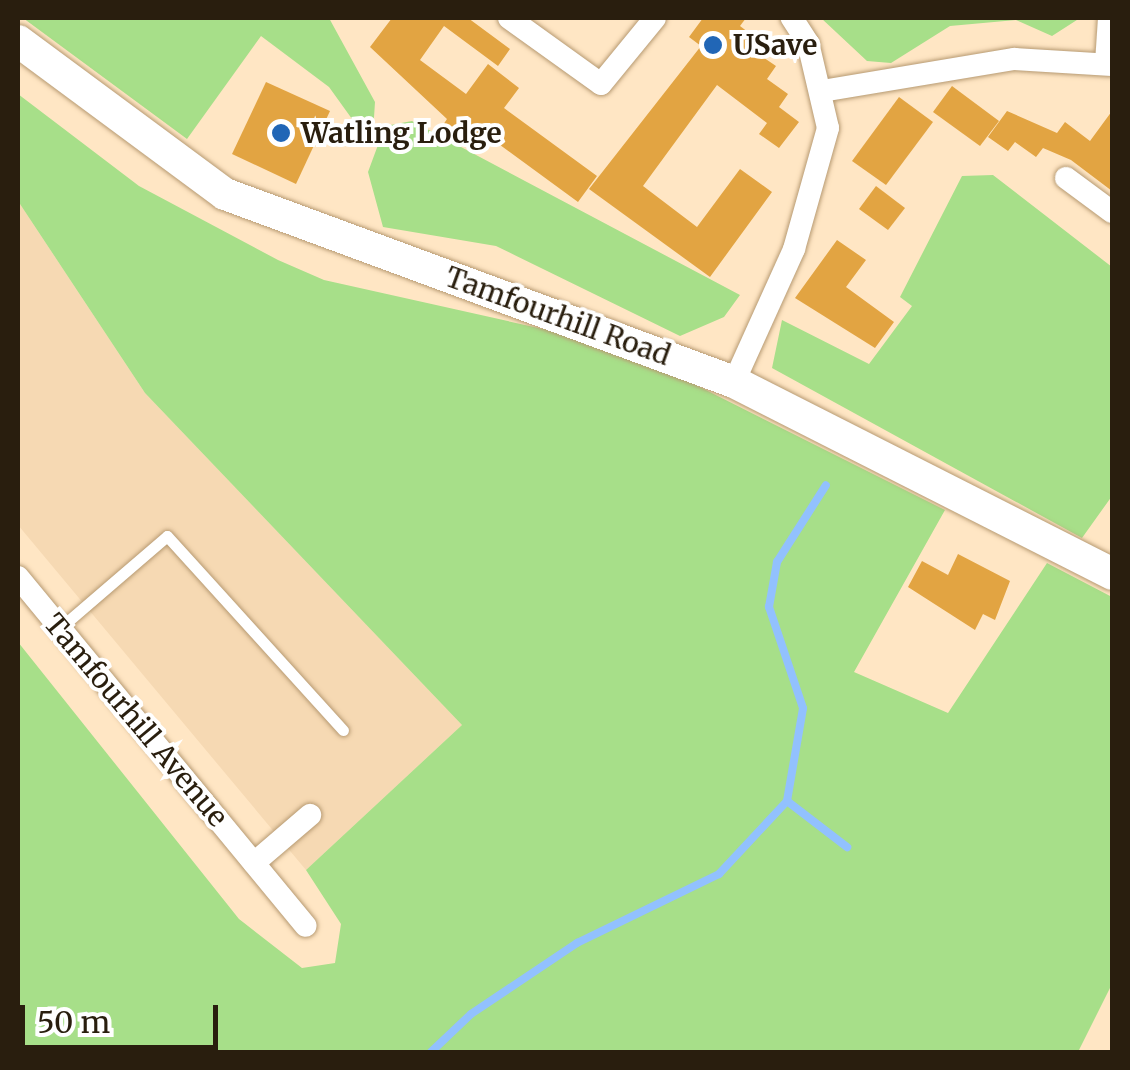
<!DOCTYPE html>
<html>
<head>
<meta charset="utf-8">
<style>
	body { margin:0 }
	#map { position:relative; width:1130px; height:1070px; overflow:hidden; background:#ffe6c4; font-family:Merriweather,serif }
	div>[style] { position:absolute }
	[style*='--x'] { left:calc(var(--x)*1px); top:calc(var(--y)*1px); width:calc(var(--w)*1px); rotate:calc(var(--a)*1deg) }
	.built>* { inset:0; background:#f6d9b3 }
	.green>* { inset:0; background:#a7df89 }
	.stream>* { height:8px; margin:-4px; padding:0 4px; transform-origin:4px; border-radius:4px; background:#92c1fe }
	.building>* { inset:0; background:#e2a442 }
	.roads { filter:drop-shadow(0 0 2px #b79a72) drop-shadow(0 0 2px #b79a72) }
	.lane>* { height:11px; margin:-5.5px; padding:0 5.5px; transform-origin:5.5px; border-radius:5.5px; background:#fff }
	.street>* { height:22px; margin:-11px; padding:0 11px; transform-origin:11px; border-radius:11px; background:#fff }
	.secondary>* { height:32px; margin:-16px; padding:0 16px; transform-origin:16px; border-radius:16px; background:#fff }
	.dots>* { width:28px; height:28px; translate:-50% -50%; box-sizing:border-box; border:5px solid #fff; border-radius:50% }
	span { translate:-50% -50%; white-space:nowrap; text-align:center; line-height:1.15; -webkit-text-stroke:8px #fff; paint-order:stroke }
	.poi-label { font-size:28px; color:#291e0e; font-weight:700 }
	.left { translate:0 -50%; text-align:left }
	.street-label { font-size:28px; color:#291e0e }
	.frame { position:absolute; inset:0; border:20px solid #291e0e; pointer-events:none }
	.scale { position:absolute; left:20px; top:1005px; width:198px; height:45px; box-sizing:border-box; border:5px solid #291e0e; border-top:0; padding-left:12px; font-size:30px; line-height:35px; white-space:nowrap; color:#291e0e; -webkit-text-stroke:8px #fff; paint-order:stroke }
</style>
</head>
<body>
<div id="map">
	<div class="built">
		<div style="clip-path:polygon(18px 201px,145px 393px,462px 725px,306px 870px,18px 525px)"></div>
	</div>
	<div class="green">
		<div style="clip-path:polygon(23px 18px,329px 18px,375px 102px,373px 133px,365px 137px,329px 87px,261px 36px,187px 139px)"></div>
		<div style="clip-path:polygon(821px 18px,1080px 18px,1052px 36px,1016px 20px,950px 26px,891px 63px,867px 61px)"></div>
		<div style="clip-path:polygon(18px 94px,139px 186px,278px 260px,324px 280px,552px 331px,694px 384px,945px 510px,854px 672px,948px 713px,1047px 563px,1112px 597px,1112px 984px,1078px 1052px,18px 1052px,18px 642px,239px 919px,302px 968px,335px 963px,341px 924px,306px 870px,462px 725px,145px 393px,18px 201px)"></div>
		<div style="clip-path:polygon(412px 121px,740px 295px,724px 317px,680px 336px,496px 246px,383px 227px,368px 172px,385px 126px)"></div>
		<div style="clip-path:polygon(993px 175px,1112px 267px,1112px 496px,1082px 538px,772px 368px,782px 320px,869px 364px,912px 306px,900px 297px,962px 176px)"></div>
	</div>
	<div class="stream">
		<div style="--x:787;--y:801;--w:76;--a:37.5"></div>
		<div style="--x:431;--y:1052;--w:55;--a:-43.5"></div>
		<div style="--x:471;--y:1014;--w:128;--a:-33.8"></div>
		<div style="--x:577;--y:943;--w:158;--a:-25.9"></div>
		<div style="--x:719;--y:874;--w:100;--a:-47"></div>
		<div style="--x:787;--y:801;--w:94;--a:-80.2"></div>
		<div style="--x:803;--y:708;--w:107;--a:-108.6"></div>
		<div style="--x:769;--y:607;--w:46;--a:-79.9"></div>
		<div style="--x:777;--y:562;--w:91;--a:-57.5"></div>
	</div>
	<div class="building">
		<div style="clip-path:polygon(392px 18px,468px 18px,510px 49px,498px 66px,444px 26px,420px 60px,466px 94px,488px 64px,519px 88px,504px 108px,597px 176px,578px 202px,485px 134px,472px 151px,441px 128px,447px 119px,370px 47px)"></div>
		<div style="clip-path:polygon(703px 18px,746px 18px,740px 26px,761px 42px,754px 51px,776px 66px,767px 79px,788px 94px,779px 107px,799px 122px,779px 148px,759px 134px,767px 123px,717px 85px,643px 186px,697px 227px,740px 169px,772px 192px,710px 277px,589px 189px,701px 46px,689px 37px)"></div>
		<div style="clip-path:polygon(266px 82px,330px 111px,296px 184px,232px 154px)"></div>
		<div style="clip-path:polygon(952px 86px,999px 121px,980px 146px,933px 112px)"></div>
		<div style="clip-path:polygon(899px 97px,933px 122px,886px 185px,852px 161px)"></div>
		<div style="clip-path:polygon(1007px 111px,1057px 133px,1065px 122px,1090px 141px,1112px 111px,1112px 191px,1071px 160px,1043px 148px,1036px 157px,1015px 142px,1008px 151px,988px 137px)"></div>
		<div style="clip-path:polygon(876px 186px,905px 208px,888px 230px,859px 209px)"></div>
		<div style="clip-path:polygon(837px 240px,866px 260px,846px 287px,894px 322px,875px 348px,795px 298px)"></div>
		<div style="clip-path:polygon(958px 554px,1010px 581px,995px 620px,983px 614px,975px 630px,908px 587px,922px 561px,948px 575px)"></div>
	</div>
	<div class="roads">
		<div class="lane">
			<div style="--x:60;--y:628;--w:141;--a:-40.7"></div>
			<div style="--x:167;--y:536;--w:262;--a:47.8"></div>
		</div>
		<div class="street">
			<div style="--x:509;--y:18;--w:113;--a:35.7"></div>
			<div style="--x:601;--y:84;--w:85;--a:-50.7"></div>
			<div style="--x:1106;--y:63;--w:45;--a:-86.2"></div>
			<div style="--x:822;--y:91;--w:195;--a:-9.5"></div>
			<div style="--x:1014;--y:59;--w:98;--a:3.5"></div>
			<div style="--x:1066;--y:178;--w:57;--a:36.5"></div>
			<div style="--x:734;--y:382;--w:146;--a:-65.7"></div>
			<div style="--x:794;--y:249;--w:126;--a:-74.3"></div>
			<div style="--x:828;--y:128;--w:87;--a:-103.2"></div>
			<div style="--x:808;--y:43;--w:30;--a:-123"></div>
			<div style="--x:18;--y:577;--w:452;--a:50.5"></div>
			<div style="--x:254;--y:863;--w:74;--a:-40.6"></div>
		</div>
		<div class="secondary">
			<div style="--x:18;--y:41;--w:257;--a:36.5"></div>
			<div style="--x:225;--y:194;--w:543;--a:20.27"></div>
			<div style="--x:734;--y:382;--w:424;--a:26.9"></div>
		</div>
	</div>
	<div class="dots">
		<div style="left:713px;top:45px;background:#2166b6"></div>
		<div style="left:281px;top:133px;background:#2166b6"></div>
	</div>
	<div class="poi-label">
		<span class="left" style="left:733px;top:45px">USave</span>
		<span class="left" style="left:301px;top:133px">Watling Lodge</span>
	</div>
	<div class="street-label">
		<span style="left:558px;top:316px;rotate:20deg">Tamfourhill Road</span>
		<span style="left:136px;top:720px;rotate:50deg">Tamfourhill Avenue</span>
	</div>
	<div class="frame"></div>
	<div class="scale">50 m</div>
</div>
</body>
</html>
